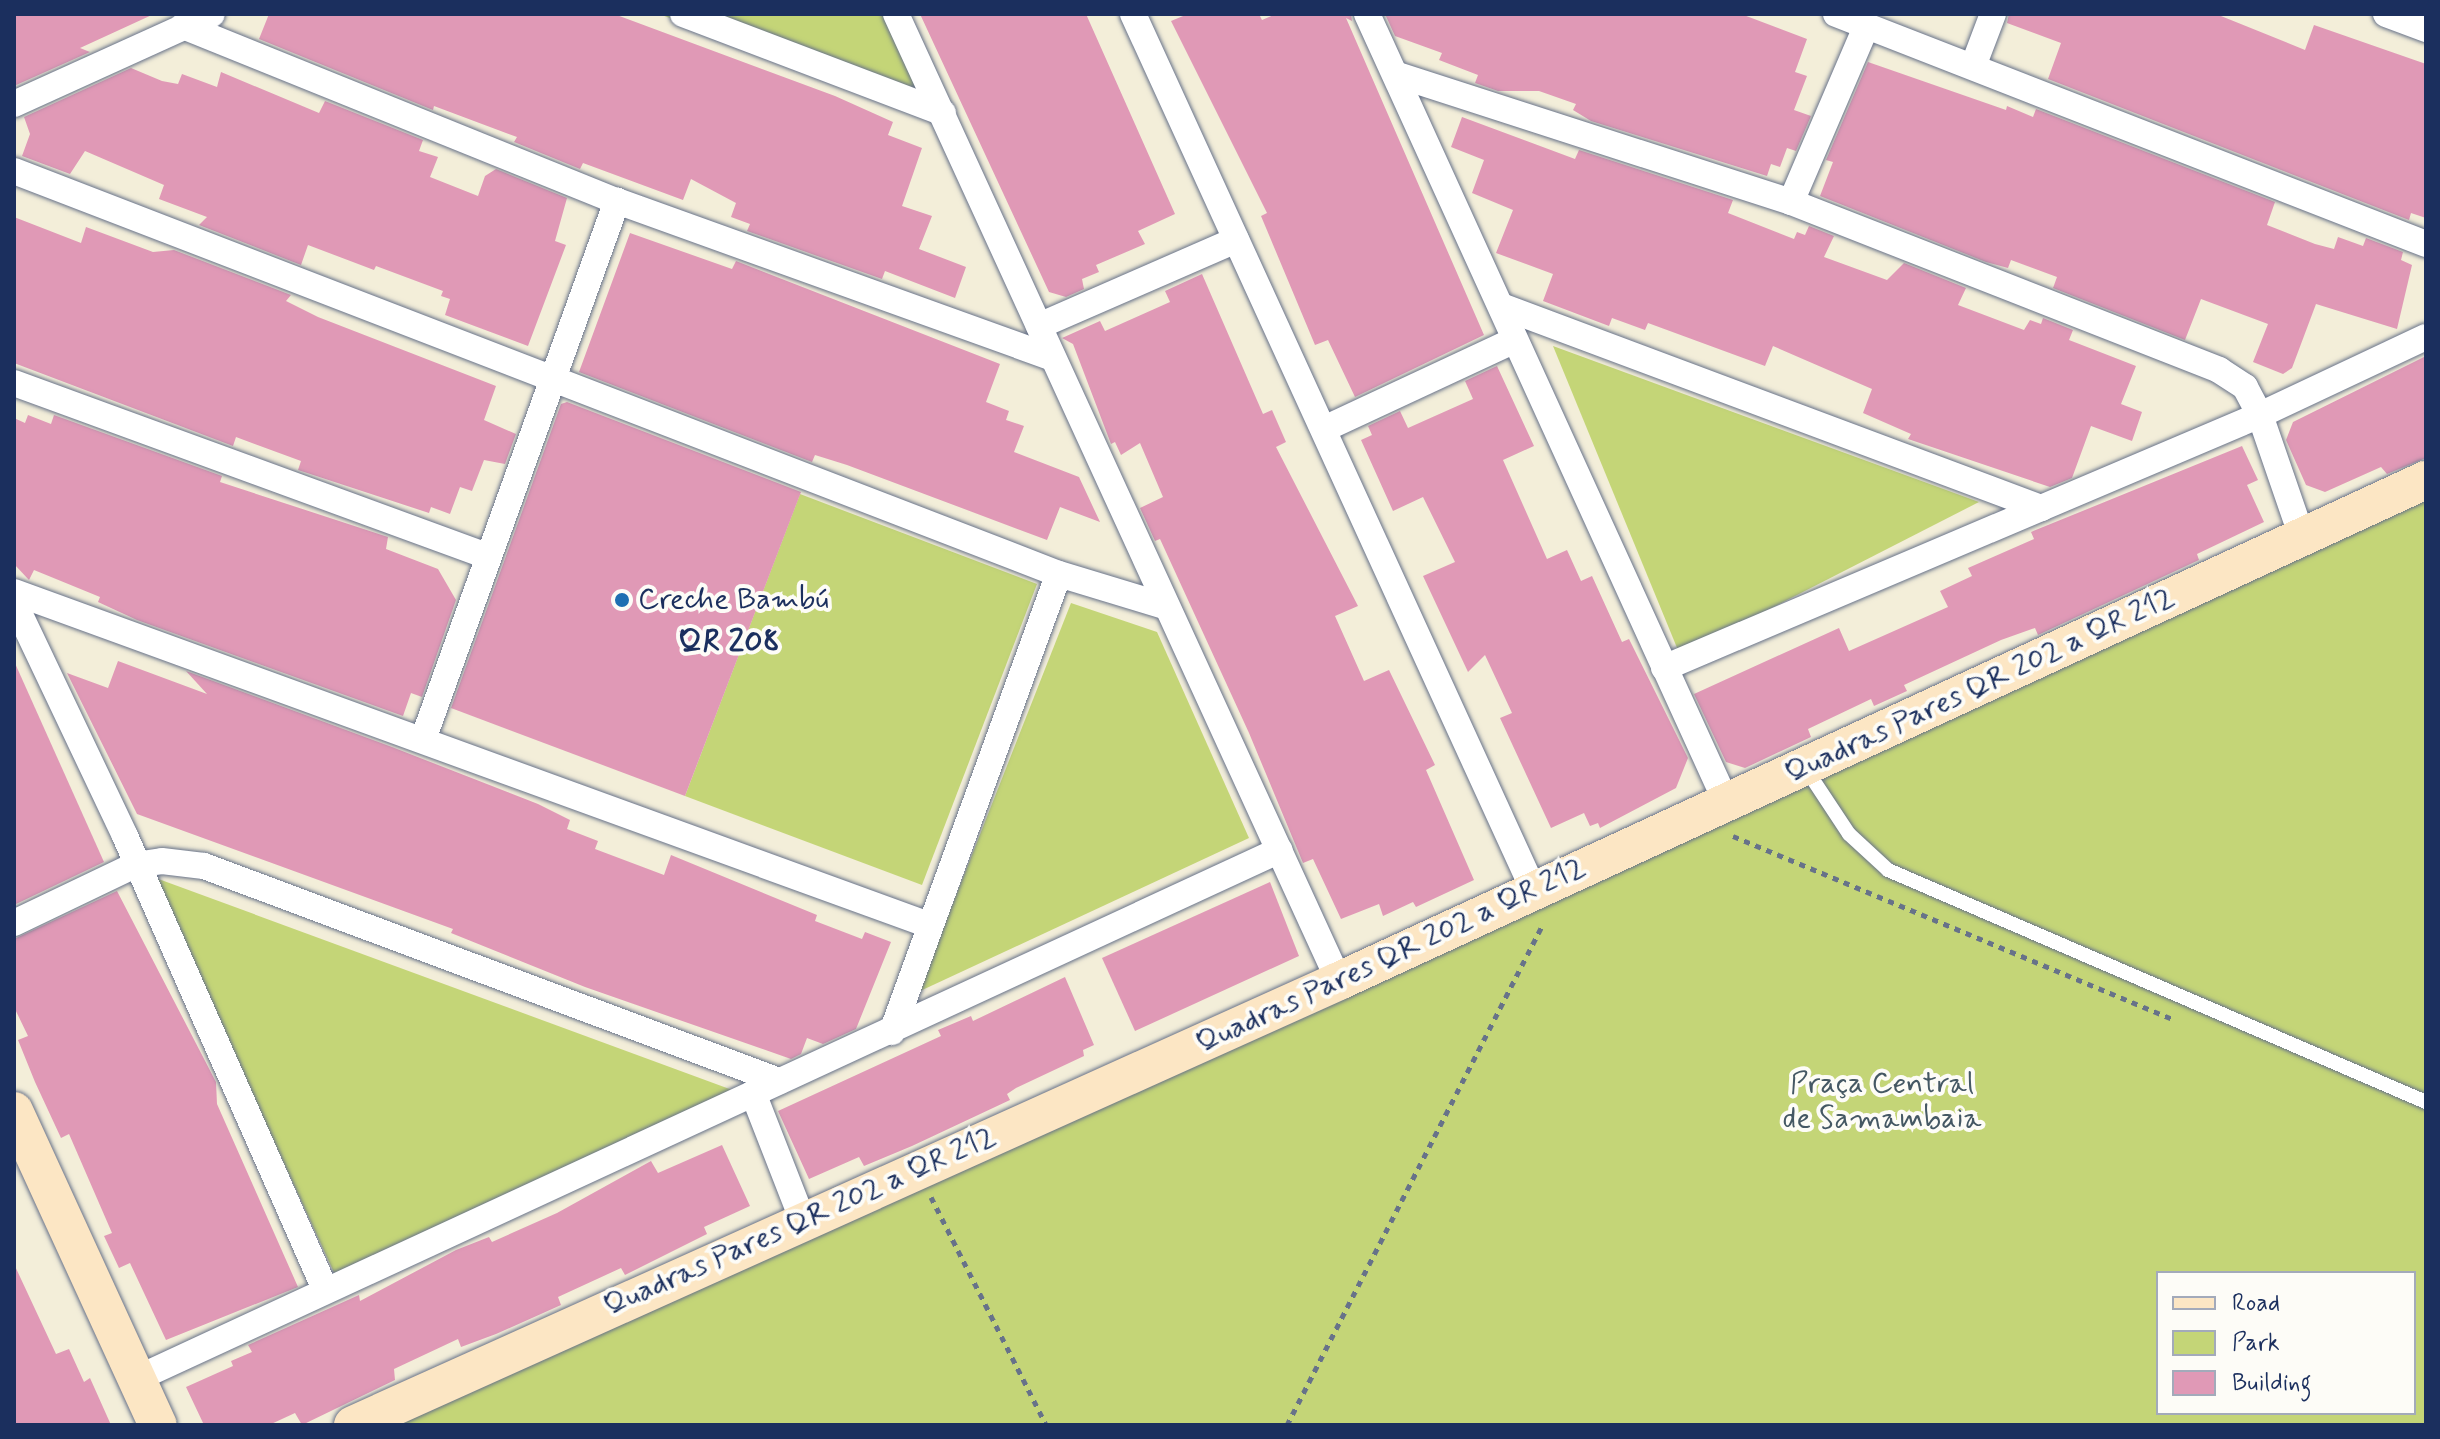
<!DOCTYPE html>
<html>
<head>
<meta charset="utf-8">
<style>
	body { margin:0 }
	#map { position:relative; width:2440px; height:1439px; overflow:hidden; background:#f3eed9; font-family:Mynerve,sans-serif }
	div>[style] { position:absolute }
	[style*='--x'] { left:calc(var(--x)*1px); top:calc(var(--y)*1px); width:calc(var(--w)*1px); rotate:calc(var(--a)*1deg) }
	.green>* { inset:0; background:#c4d577 }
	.building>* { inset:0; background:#e099b6 }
	.path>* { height:5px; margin-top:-2.5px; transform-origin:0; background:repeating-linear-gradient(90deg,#677289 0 6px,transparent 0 12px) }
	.roads { filter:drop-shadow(0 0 2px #677289) drop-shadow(0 0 2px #677289) }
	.lane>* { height:14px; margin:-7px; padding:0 7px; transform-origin:7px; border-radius:7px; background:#fff }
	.street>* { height:26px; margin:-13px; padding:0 13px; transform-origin:13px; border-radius:13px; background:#fff }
	.secondary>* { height:38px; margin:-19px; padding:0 19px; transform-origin:19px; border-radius:19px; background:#fce6c4 }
	.dots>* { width:22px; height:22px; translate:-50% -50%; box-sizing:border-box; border:4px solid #fdfcf7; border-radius:50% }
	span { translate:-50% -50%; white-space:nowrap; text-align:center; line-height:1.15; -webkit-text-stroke:8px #fdfcf7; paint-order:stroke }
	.poi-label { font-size:30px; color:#1b2f5e }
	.left { translate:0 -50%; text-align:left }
	.street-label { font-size:30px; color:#1b2f5e }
	.park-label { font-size:30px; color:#455864 }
	.neighbourhood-label { font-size:32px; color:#1b2f5e; font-weight:700 }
	.frame { position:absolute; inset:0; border:16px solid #1b2f5e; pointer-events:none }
	.legend { position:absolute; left:2156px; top:1271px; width:260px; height:144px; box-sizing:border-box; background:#fdfcf7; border:2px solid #a3aaba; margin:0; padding:10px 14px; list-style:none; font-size:24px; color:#1b2f5e }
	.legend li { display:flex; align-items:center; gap:16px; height:40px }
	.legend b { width:40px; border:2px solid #a3aaba }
</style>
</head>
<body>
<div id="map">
	<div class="green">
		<div style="clip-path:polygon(659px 14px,898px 14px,948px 120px)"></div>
		<div style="clip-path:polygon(1553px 346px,1979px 502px,1680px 655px)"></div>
		<div style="clip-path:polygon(evenodd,2426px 478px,2426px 1425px,375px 1425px,2426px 478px,2158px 1273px,2414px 1273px,2414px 1413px,2158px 1413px,2158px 1273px)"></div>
		<div style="clip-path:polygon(800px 494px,1037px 584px,922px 885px,685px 796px)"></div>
		<div style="clip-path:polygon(1071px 603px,1157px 632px,1249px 838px,918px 992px)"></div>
		<div style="clip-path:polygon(153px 877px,735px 1091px,336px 1277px)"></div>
	</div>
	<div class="building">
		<div style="clip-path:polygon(14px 14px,154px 14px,80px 48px,90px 52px,14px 86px)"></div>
		<div style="clip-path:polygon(269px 14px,614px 14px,835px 96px,893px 122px,888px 135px,922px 148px,902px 206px,932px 216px,919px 249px,966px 267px,955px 298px,885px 271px,882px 279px,747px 231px,750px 224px,731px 217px,736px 203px,691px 179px,683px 200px,583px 163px,580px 169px,514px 142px,517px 137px,434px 106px,433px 110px,259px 39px)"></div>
		<div style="clip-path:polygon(920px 14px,1086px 14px,1175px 214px,1138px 231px,1145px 244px,1096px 265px,1099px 272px,1082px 279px,1084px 289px,1066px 297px,1049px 292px)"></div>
		<div style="clip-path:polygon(1188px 14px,1259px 14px,1262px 20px,1276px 14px,1351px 14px,1352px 21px,1346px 18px,1484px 335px,1355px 397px,1328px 340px,1315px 345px,1261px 216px,1267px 213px,1171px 21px)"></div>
		<div style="clip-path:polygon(1385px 14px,1741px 14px,1807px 39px,1795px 72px,1807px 76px,1794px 110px,1811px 116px,1796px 151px,1787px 148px,1780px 167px,1771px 164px,1767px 176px,1591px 121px,1573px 110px,1576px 104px,1539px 91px,1498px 91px,1475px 83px,1478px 75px,1439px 60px,1442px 53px,1395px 36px)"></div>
		<div style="clip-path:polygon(2009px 14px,2216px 14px,2305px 50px,2314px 25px,2426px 64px,2426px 218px,2411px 213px,2409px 220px,2048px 79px,2061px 43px,2007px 23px)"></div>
		<div style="clip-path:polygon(1868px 62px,2006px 110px,2007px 106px,2033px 117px,2036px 109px,2275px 202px,2267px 225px,2315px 244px,2334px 249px,2338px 237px,2363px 246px,2366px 238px,2403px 252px,2401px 260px,2412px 265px,2397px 329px,2316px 304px,2292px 368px,2283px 374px,2253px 362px,2268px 324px,2201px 299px,2185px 340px,2053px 288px,2057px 277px,2011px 260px,2008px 268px,1986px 262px,1820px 196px,1833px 162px,1826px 160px)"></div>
		<div style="clip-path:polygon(131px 68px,162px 81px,178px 84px,182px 74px,217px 87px,221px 72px,319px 113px,325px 101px,423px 140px,419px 151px,438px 157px,430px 177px,478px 196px,485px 176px,496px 169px,567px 198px,555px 241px,566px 245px,528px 346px,445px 315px,450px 299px,441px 296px,443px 291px,376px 266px,374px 270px,308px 245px,301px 265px,199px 225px,207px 217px,159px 199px,164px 185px,85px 151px,70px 174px,22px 156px,30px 134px,24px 117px)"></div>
		<div style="clip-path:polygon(1462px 117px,1575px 159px,1579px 150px,1733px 200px,1728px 213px,1794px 239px,1797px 232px,1805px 235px,1809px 226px,1834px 236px,1824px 257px,1887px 280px,1904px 263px,1966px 288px,1958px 305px,2024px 330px,2030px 320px,2041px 324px,2043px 318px,2073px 330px,2069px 340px,2136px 366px,2121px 404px,2142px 412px,2132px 441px,2091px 426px,2072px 478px,2050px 487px,1908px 439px,1911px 434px,1863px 413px,1872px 389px,1773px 346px,1765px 366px,1648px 323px,1645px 330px,1612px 318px,1609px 326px,1543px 301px,1553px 274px,1496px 253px,1513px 210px,1472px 193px,1484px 160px,1451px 147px)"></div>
		<div style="clip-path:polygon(14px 217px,81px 243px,86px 227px,153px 252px,174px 250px,291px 295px,286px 301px,318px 317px,496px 386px,484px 420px,516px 434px,505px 464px,484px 460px,472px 491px,460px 487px,450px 514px,431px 507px,429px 513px,298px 470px,301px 461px,236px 437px,233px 446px,14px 363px)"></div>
		<div style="clip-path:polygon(630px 233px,732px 269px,736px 261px,1000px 364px,986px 402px,1009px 411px,1006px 420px,1024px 426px,1014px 452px,1079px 477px,1100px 522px,1060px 507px,1047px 540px,847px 465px,815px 455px,812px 462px,579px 372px)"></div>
		<div style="clip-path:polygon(1202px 274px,1263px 414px,1272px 410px,1286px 442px,1276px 447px,1358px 606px,1335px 616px,1364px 681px,1389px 670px,1435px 765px,1426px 770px,1474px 880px,1416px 907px,1413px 902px,1383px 916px,1379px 904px,1341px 919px,1313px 859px,1303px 863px,1249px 733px,1160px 539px,1155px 541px,1140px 508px,1163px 497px,1140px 443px,1121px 455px,1115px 442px,1111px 444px,1073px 344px,1062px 338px,1100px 321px,1105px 331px,1170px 302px,1165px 291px)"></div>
		<div style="clip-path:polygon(2426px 356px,2426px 458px,2387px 474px,2381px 467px,2325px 492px,2306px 485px,2286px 440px,2293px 422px)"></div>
		<div style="clip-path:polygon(1497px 366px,1534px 446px,1503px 460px,1547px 559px,1567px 550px,1581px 581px,1592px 576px,1622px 642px,1629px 639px,1688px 758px,1676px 788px,1600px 828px,1598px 823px,1590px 826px,1584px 813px,1551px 828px,1500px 718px,1512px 713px,1485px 655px,1468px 672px,1423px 576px,1455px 562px,1423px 497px,1393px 511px,1361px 440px,1372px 435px,1368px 426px,1400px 411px,1408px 428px,1473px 399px,1465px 381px)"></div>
		<div style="clip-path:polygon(567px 402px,801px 492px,685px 796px,451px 708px,561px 404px)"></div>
		<div style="clip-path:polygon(28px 415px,51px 424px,54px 415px,222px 476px,220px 482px,388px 537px,386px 549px,438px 569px,456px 600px,422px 697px,411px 693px,403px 716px,137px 620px,98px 602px,100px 597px,34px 570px,29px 580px,14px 564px,14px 418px,25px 423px)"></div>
		<div style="clip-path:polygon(2242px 446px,2258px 480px,2247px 485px,2264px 522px,2197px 554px,2199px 560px,2038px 635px,2035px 628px,2001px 640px,1904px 685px,1907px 691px,1874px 706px,1871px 699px,1808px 729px,1811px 737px,1745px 768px,1726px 762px,1694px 694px,1839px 628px,1849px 651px,1948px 607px,1940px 591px,1972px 576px,1968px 568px,2034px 539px,2031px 532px)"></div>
		<div style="clip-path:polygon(14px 661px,104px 862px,14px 905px)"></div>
		<div style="clip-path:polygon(118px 661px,207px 694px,186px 671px,392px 747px,538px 804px,570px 820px,567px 829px,598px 841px,595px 849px,664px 875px,671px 855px,817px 915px,815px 921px,862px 939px,865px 932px,891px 942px,856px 1029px,823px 1044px,807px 1038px,801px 1054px,791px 1059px,585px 987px,451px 933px,453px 929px,137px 814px,67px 673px,108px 688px)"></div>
		<div style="clip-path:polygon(1270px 882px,1299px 956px,1135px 1031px,1102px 958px)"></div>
		<div style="clip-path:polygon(117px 891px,216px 1082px,217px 1104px,298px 1287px,166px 1340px,130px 1263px,119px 1268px,104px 1236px,112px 1233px,69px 1134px,61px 1138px,35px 1082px,18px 1040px,28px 1036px,14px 1007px,14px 939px)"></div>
		<div style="clip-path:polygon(1065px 977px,1094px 1045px,1083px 1050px,1084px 1056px,1016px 1088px,1007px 1094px,1010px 1100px,912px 1146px,864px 1166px,859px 1157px,809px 1179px,778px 1111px,941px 1036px,938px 1030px,971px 1016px,973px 1021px)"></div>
		<div style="clip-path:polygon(722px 1145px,750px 1206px,704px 1227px,707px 1234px,625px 1275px,621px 1268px,558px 1297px,561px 1305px,496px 1334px,461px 1347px,458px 1339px,394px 1369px,395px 1380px,302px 1425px,295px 1413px,269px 1425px,204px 1425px,186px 1387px,233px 1366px,231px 1361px,252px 1352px,248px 1345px,359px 1295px,360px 1301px,456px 1250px,489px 1237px,492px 1242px,557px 1213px,651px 1161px,658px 1173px)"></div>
		<div style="clip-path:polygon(14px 1264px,56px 1354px,69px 1349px,84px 1382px,90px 1378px,111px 1425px,14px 1425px)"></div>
	</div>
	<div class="path">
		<div style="--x:1733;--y:836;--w:478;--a:22.6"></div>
		<div style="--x:931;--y:1197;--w:255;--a:63.2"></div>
		<div style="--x:1287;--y:1425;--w:563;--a:-62.93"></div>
	</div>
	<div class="roads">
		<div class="lane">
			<div style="--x:1806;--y:769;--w:78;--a:56.5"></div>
			<div style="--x:1849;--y:834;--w:53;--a:42.7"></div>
			<div style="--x:1888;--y:870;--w:586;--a:23.33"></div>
		</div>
		<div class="street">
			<div style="--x:683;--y:14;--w:278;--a:20.8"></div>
			<div style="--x:896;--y:14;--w:1064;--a:65.39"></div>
			<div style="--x:1133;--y:14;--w:962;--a:65.43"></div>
			<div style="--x:1367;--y:14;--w:868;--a:65.5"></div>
			<div style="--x:1836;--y:14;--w:633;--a:21.3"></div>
			<div style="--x:2386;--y:14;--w:43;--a:20.6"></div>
			<div style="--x:183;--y:26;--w:468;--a:22"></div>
			<div style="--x:617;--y:201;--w:461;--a:19.8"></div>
			<div style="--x:1974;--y:64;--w:53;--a:-69.2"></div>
			<div style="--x:1398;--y:75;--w:413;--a:17.9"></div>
			<div style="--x:1791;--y:202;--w:460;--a:21.4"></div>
			<div style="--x:2219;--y:370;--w:31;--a:33"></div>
			<div style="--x:2245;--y:387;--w:32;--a:62"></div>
			<div style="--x:2260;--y:415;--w:129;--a:71"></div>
			<div style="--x:14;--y:104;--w:217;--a:-24.4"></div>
			<div style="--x:14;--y:171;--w:1120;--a:21.09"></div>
			<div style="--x:1059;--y:574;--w:110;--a:16.9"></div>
			<div style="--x:1791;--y:202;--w:190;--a:-66.8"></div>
			<div style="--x:1501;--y:306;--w:577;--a:20.51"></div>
			<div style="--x:1039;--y:326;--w:215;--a:-23.6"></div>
			<div style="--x:14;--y:383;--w:504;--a:20.09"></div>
			<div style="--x:1324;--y:429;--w:208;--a:-25"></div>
			<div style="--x:14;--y:592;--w:974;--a:20"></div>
			<div style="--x:14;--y:602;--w:259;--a:64.6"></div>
			<div style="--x:125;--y:836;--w:496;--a:66.2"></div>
			<div style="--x:1664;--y:668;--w:647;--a:-23"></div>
			<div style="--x:2260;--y:415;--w:183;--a:-25.2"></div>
			<div style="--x:424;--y:737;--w:570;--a:-70.2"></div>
			<div style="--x:14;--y:923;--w:134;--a:-25.6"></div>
			<div style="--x:135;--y:865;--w:27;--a:-8"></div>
			<div style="--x:162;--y:861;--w:42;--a:6.8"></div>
			<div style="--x:204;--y:866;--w:614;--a:20.5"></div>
			<div style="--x:892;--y:1032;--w:487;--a:-70"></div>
			<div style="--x:753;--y:1093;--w:135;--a:68.7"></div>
			<div style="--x:136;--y:1379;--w:1260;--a:-24.82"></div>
		</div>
		<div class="secondary">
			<div style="--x:14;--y:1111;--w:345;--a:65.4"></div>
			<div style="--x:353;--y:1425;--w:1081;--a:-24.24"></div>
			<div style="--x:1339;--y:981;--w:1197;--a:-24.75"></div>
		</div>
	</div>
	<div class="dots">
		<div style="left:622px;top:600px;background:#1f6fb2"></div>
	</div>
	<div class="poi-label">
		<span class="left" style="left:638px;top:600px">Creche Bambú</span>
	</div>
	<div class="street-label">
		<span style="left:1980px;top:686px;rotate:-25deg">Quadras Pares QR 202 a QR 212</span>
		<span style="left:1391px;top:956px;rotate:-25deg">Quadras Pares QR 202 a QR 212</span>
		<span style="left:800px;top:1222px;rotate:-24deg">Quadras Pares QR 202 a QR 212</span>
	</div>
	<div class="park-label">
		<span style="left:1882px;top:1101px">Praça Central<br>de Samambaia</span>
	</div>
	<div class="neighbourhood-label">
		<span style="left:729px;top:642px">QR 208</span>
	</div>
	<div class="frame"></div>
	<ul class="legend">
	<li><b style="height:10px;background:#fce6c4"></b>Road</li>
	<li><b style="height:22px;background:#c4d577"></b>Park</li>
	<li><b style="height:22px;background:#e099b6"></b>Building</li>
	</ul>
</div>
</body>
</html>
